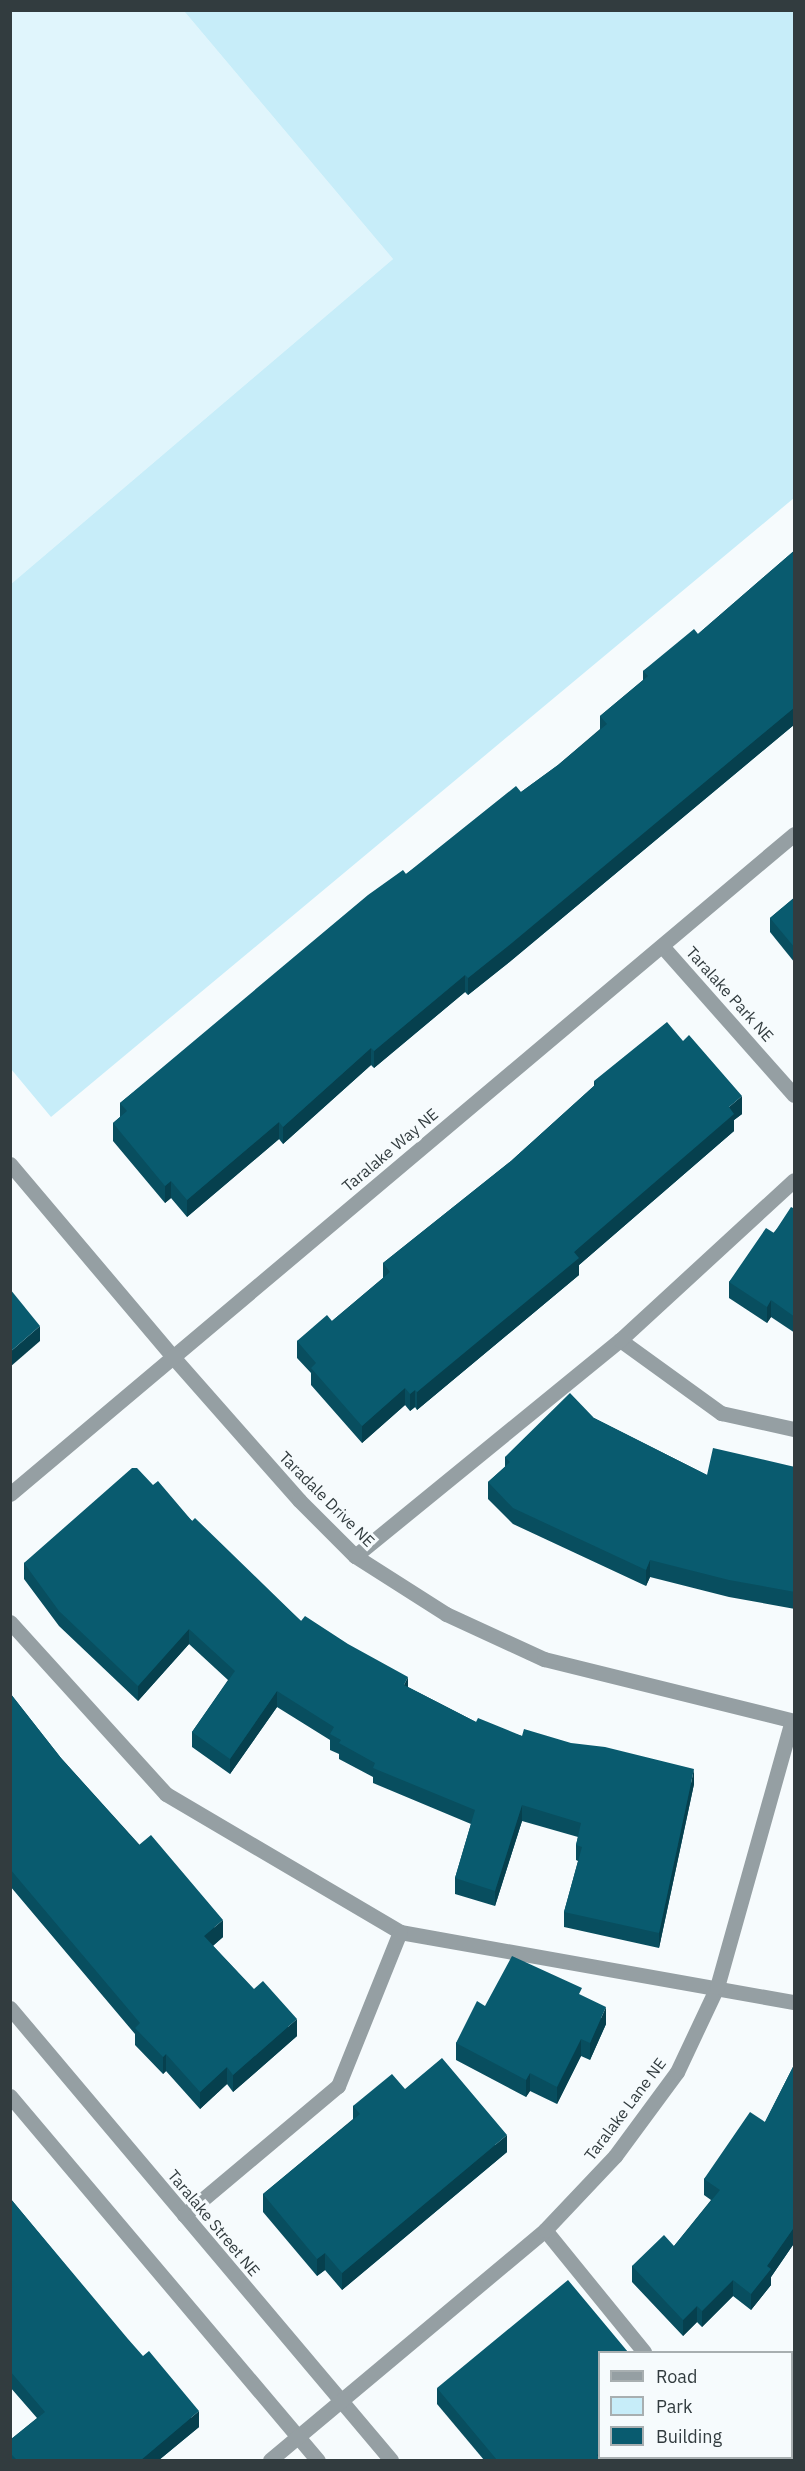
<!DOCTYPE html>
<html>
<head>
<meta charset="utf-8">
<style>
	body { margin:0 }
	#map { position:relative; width:805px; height:2471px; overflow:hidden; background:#f6fbfd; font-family:"IBM Plex Sans",sans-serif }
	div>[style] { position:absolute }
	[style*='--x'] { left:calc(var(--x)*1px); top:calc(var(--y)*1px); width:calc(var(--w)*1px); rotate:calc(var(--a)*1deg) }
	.built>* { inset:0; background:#e0f5fc }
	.green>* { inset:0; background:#c7edf9 }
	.minor>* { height:15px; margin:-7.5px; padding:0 7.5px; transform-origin:7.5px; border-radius:7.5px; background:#959fa3 }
	.wall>* { inset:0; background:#084e5f }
	.shaded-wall>* { inset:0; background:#06404e }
	.building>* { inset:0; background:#095b6f }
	span { translate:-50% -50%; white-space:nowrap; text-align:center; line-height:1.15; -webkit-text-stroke:6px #f6fbfd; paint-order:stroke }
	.street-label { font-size:16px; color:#323c3f }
	.frame { position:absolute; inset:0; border:12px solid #323c3f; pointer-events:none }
	.legend { position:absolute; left:598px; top:2351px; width:195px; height:108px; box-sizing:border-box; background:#f6fbfd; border:2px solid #a8afb1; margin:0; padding:8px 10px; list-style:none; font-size:18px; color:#323c3f }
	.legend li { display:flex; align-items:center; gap:12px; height:30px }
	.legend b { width:30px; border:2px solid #a8afb1 }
</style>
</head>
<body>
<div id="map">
	<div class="built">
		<div style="clip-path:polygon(11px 11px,184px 11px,393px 259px,11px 584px)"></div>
	</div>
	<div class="green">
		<div style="clip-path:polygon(184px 11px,794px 11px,794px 498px,51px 1117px,11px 1069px,11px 584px,393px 259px)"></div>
	</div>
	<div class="minor">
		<div style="--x:662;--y:946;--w:199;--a:48.5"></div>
		<div style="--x:10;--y:1164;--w:253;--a:49.8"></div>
		<div style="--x:173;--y:1357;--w:191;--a:48.6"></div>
		<div style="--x:299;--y:1500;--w:79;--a:45"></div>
		<div style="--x:355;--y:1556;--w:108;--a:32.5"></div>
		<div style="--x:446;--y:1614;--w:108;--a:24.7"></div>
		<div style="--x:544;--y:1659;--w:258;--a:13.9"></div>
		<div style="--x:620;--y:1340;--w:125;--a:35.9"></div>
		<div style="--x:721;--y:1413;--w:75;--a:12.4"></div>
		<div style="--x:10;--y:1494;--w:1025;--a:-40.09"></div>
		<div style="--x:355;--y:1556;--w:342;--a:-39.2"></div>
		<div style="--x:620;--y:1340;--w:236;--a:-42.6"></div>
		<div style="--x:10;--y:1622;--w:232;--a:47.8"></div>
		<div style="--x:166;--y:1794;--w:272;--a:30.5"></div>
		<div style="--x:400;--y:1932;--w:400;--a:10.1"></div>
		<div style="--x:10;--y:2008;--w:591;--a:49.87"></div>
		<div style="--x:10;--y:2096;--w:477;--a:49.8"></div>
		<div style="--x:184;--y:2215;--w:201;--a:-40"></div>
		<div style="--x:338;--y:2086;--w:166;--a:-68.1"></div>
		<div style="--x:545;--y:2230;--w:157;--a:50.9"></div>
		<div style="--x:792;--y:2399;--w:3;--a:-45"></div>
		<div style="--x:730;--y:2458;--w:3;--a:45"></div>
		<div style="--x:270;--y:2460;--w:359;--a:-39.9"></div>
		<div style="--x:545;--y:2230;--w:102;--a:-46.6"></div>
		<div style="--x:615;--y:2156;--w:104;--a:-53.6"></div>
		<div style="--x:677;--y:2072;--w:94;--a:-64.8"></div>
		<div style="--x:717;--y:1987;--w:276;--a:-74.3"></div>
	</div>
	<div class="wall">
		<div style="clip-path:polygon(795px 550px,795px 724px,507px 964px,468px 995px,465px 992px,374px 1068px,371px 1065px,283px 1144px,279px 1139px,187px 1217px,171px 1198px,165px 1203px,113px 1141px,113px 1123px,120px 1117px,120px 1103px,406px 874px,521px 792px,558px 765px,600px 729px,600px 716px,643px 680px,643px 671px,698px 634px)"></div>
		<div style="clip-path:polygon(795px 897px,795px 963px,770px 932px,770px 918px)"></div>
		<div style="clip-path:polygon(594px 1081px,742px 1114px,734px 1120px,734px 1131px,579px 1265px,579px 1275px,417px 1410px,415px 1407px,410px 1411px,405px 1405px,362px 1443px,311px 1385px,311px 1373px,297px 1358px,297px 1341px,332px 1321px,383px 1278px,383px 1263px,511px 1161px,594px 1086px)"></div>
		<div style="clip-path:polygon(795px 1209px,795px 1333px,771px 1317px,767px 1323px,729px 1298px,729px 1282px)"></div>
		<div style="clip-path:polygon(594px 1418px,707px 1475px,795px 1467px,795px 1609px,729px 1597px,650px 1577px,646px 1586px,513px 1524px,488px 1499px,488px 1482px,505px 1467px,505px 1457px)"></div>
		<div style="clip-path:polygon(153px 1485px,301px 1621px,408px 1687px,476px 1722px,522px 1736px,694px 1784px,659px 1948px,564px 1927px,564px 1912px,578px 1861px,576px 1860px,576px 1845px,578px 1837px,522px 1821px,495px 1906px,455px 1894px,455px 1878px,471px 1824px,373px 1783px,373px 1777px,339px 1759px,339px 1754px,330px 1750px,330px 1740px,277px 1707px,230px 1774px,192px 1747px,192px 1732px,228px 1680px,189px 1644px,138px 1701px,59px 1626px,24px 1579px,24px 1563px)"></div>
		<div style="clip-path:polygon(10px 1693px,61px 1758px,223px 1937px,213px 1946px,297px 2036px,233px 2092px,227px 2084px,200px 2109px,166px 2071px,163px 2074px,135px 2045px,135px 2034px,10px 1886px)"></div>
		<div style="clip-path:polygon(582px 1996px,606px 2024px,590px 2060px,581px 2056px,557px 2104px,530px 2091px,526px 2097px,456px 2060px,456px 2043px,485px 2006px)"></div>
		<div style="clip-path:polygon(795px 2063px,795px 2242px,771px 2277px,771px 2285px,751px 2310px,733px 2296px,702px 2327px,697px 2322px,683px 2336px,632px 2282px,632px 2266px,674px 2246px,711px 2200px,704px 2195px,704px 2179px,765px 2122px)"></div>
		<div style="clip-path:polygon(405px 2089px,507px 2152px,342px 2290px,325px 2270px,317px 2276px,263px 2212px,263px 2194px,353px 2119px,353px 2106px)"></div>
		<div style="clip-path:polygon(10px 2198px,199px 2427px,159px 2460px,10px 2460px,10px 2440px,37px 2418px,10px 2387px)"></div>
		<div style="clip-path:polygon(437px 2388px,613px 2457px,609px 2460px,484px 2460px,437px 2404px)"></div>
	</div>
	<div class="shaded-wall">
		<div style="clip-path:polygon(795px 707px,795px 724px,507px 964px,468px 995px,468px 978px)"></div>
		<div style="clip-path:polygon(465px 975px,465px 992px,374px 1068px,374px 1051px)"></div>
		<div style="clip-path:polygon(371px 1048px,371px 1065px,283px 1144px,283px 1127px)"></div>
		<div style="clip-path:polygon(742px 1096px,742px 1114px,734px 1120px,734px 1131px,579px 1265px,579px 1275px,417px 1410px,417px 1392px,574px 1252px,729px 1107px)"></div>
		<div style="clip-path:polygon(279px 1122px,279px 1139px,187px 1217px,187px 1200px)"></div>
		<div style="clip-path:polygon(171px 1181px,171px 1198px,165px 1203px,165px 1186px)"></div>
		<div style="clip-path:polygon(771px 1300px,771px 1317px,767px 1323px,767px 1307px)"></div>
		<div style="clip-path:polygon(40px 1326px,40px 1341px,10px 1367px,10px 1352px)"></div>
		<div style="clip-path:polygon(405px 1388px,405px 1405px,362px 1443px,362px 1426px)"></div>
		<div style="clip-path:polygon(415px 1390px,415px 1407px,410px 1411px,410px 1394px)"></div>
		<div style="clip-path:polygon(650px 1560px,650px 1577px,646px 1586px,646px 1570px)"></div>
		<div style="clip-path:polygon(189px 1629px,189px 1644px,138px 1701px,138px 1686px)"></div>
		<div style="clip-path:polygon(408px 1677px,408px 1692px,404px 1685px)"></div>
		<div style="clip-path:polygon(277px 1691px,277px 1707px,230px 1774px,230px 1759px)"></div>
		<div style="clip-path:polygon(694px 1769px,694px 1784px,659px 1948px,659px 1933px)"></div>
		<div style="clip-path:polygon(522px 1805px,522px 1821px,495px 1906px,495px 1891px)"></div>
		<div style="clip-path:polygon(223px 1920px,223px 1937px,204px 1953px,204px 1936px)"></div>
		<div style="clip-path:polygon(606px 2007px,606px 2024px,590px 2060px,590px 2043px)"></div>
		<div style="clip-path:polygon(297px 2019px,297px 2036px,233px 2092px,233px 2075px)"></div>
		<div style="clip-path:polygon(581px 2039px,581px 2056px,557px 2104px,557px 2087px)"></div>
		<div style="clip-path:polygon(166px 2054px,166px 2071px,163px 2074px,163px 2057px)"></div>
		<div style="clip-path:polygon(227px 2067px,227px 2084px,200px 2109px,200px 2092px)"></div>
		<div style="clip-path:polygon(530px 2073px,530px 2091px,526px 2097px,526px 2080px)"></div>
		<div style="clip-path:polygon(507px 2135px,507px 2152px,342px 2290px,342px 2273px)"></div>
		<div style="clip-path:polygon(795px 2226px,795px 2242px,771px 2277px,771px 2285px,751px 2310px,751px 2294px,767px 2266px)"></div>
		<div style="clip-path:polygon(325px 2253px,325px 2270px,317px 2276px,317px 2259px)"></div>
		<div style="clip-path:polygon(733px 2280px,733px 2296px,702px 2327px,702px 2311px)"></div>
		<div style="clip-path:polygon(697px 2306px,697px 2322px,683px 2336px,683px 2320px)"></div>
		<div style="clip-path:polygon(199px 2411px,199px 2427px,159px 2460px,141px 2460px)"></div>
		<div style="clip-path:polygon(600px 2453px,600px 2457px,613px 2457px,609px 2460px,597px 2460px,597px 2455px)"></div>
	</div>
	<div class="building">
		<div style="clip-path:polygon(795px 550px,795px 707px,507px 947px,468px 978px,465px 975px,374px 1051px,371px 1048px,283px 1127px,279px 1122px,187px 1200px,171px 1181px,165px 1186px,113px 1123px,127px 1111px,120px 1103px,368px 895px,403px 870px,406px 874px,516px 786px,521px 792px,558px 765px,607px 724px,600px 716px,648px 676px,643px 671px,694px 629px,698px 634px)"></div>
		<div style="clip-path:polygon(795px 897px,795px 948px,770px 918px)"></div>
		<div style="clip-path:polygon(667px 1022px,683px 1041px,689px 1035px,742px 1096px,729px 1107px,734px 1114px,574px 1252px,579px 1258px,417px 1392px,415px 1390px,410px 1394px,405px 1388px,362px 1426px,311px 1368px,316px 1363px,297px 1341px,327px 1315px,332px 1321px,390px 1272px,383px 1263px,511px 1161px,596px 1084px,594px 1081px)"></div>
		<div style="clip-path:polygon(791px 1207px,795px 1209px,795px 1317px,771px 1300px,767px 1307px,729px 1282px,766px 1228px,774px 1233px)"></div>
		<div style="clip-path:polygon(10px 1289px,40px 1326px,10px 1352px)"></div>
		<div style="clip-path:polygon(570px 1393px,594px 1418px,707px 1475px,713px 1448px,795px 1467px,795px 1592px,729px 1580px,650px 1560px,646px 1570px,513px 1508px,488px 1482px,510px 1462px,505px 1457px)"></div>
		<div style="clip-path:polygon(132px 1468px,137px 1468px,153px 1485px,158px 1481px,192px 1521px,195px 1518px,301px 1621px,305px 1616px,348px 1644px,408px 1677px,404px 1685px,476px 1722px,478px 1718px,522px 1736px,524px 1729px,571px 1743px,605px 1747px,694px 1769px,659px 1933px,564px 1912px,582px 1847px,576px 1845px,581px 1823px,522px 1805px,495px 1891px,455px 1878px,475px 1810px,373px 1768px,375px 1763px,339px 1743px,341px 1740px,330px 1734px,334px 1727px,277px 1691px,230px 1759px,192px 1732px,235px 1671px,189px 1629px,138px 1686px,59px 1611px,24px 1563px)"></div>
		<div style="clip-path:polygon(10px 1693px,61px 1758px,139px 1845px,151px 1835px,223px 1920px,204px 1936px,254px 1989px,263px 1981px,297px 2019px,233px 2075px,227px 2067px,200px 2092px,166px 2054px,163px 2057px,135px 2028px,140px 2023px,10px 1869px)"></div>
		<div style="clip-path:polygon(512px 1956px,582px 1988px,579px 1994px,606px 2007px,590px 2043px,581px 2039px,557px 2087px,530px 2073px,526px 2080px,456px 2043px,477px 2001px,485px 2006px)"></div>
		<div style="clip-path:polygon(442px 2058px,507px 2135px,342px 2273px,325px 2253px,317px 2259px,263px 2194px,360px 2114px,353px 2106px,392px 2074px,405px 2089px)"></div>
		<div style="clip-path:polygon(795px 2063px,795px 2226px,767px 2266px,771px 2269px,751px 2294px,733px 2280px,702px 2311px,697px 2306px,683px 2320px,632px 2266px,664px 2235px,674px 2246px,720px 2190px,704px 2179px,750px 2112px,765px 2122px)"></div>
		<div style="clip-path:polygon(10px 2198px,128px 2339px,143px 2356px,149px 2351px,199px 2411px,141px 2460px,17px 2460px,10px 2453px,10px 2440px,45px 2412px,10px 2371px)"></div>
		<div style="clip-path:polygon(568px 2280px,628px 2352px,600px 2352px,600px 2453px,597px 2455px,602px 2460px,497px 2460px,437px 2388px)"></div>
	</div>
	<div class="street-label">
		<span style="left:730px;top:994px;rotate:48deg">Taralake Park NE</span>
		<span style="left:390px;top:1150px;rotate:-40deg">Taralake Way NE</span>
		<span style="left:327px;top:1499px;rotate:45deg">Taradale Drive NE</span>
		<span style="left:625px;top:2109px;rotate:-53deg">Taralake Lane NE</span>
		<span style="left:214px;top:2223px;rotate:50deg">Taralake Street NE</span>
	</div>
	<div class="frame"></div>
	<ul class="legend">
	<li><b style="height:8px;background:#959fa3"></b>Road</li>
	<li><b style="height:16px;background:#c7edf9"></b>Park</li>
	<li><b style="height:16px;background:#095b6f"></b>Building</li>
	</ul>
</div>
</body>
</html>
